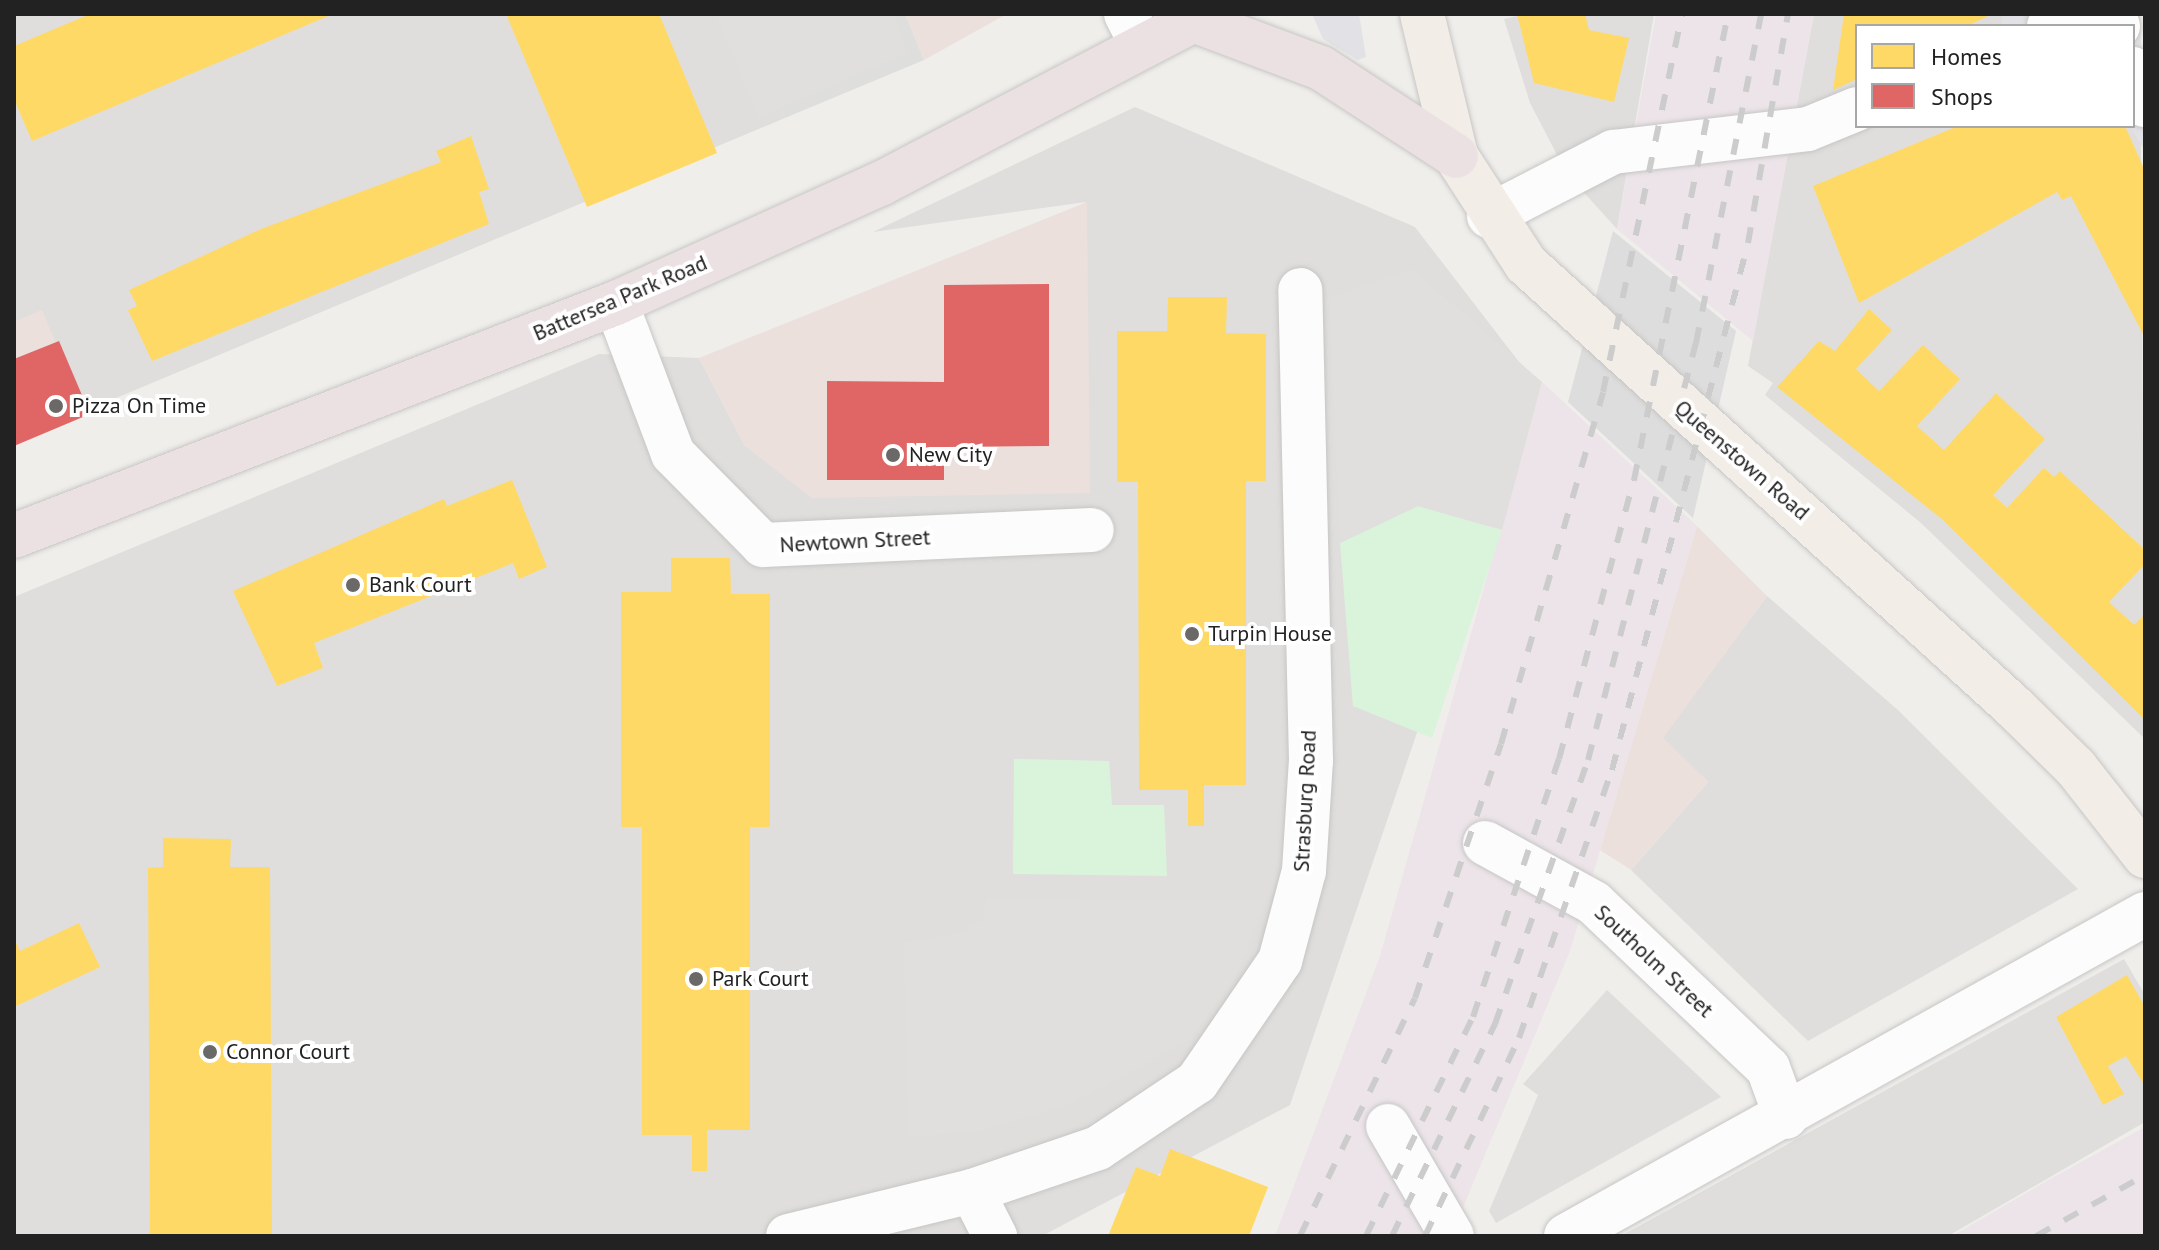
<!DOCTYPE html>
<html>
<head>
<meta charset="utf-8">
<style>
	body { margin:0 }
	#map { position:relative; width:2159px; height:1250px; overflow:hidden; background:#efeeeb; font-family:"PT Sans",sans-serif }
	div>[style] { position:absolute }
	[style*='--x'] { left:calc(var(--x)*1px); top:calc(var(--y)*1px); width:calc(var(--w)*1px); rotate:calc(var(--a)*1deg) }
	.residential>* { inset:0; background:#dfdedc }
	.commercial>* { inset:0; background:#ece0dd }
	.industrial>* { inset:0; background:#ece4e9 }
	.religious>* { inset:0; background:#dededc }
	.park>* { inset:0; background:#daf4dc }
	.parking>* { inset:0; background:#e0dfde }
	.plaza>* { inset:0; background:#e2e1e5 }
	.pier>* { inset:0; background:#dedddd }
	.homes>* { inset:0; background:#ffd966 }
	.shops>* { inset:0; background:#e06666 }
	.roads { filter:drop-shadow(0 0 2px #c7c6c5) drop-shadow(0 0 2px #c7c6c5) }
	.minor>* { height:44px; margin:-22px; padding:0 22px; transform-origin:22px; border-radius:22px; background:#fdfcfc }
	.major>* { height:44px; margin:-22px; padding:0 22px; transform-origin:22px; border-radius:22px; background:#f2ede7 }
	.highway>* { height:44px; margin:-22px; padding:0 22px; transform-origin:22px; border-radius:22px; background:#ebe1e2 }
	.rail>* { height:6px; margin-top:-3px; transform-origin:0; background:repeating-linear-gradient(90deg,#ccc 0 16px,transparent 0 32px) }
	.dots>* { width:22px; height:22px; translate:-50% -50%; box-sizing:border-box; border:4px solid #fff; border-radius:50% }
	span { translate:-50% -50%; white-space:nowrap; text-align:center; line-height:1.15; -webkit-text-stroke:8px #fff; paint-order:stroke }
	.street-label { font-size:22px; color:#222 }
	.poi-label { font-size:22px; color:#222 }
	.left { translate:0 -50%; text-align:left }
	.frame { position:absolute; inset:0; border:16px solid #222; pointer-events:none }
	.legend { position:absolute; left:1855px; top:24px; width:280px; height:104px; box-sizing:border-box; background:#fff; border:2px solid #a7a7a7; margin:0; padding:10px 14px; list-style:none; font-size:24px; color:#222 }
	.legend li { display:flex; align-items:center; gap:16px; height:40px }
	.legend b { width:40px; border:2px solid #a7a7a7 }
</style>
</head>
<body>
<div id="map">
	<div class="residential">
		<div style="clip-path:polygon(14px 14px,742px 14px,785px 118px,85px 411px,14px 322px)"></div>
		<div style="clip-path:polygon(1526px 14px,1654px 14px,1617px 229px,1567px 174px,1530px 103px,1504px 19px)"></div>
		<div style="clip-path:polygon(evenodd,1814px 14px,2140px 14px,2145px 739px,1921px 523px,1765px 395px,1773px 383px,1748px 366px,1814px 14px,1857px 26px,2133px 26px,2133px 126px,1857px 126px,1857px 26px)"></div>
		<div style="clip-path:polygon(1135px 107px,1415px 227px,1536px 384px,1290px 1105px,1042px 1236px,14px 1236px,14px 597px,599px 354px,699px 358px,745px 446px,1086px 202px,873px 232px)"></div>
		<div style="clip-path:polygon(1767px 596px,1899px 711px,2078px 889px,1808px 1041px,1631px 870px,1708px 782px,1662px 738px)"></div>
		<div style="clip-path:polygon(2124px 959px,2145px 995px,2145px 1122px,1948px 1236px,1621px 1236px)"></div>
		<div style="clip-path:polygon(1607px 990px,1721px 1097px,1496px 1223px,1489px 1211px,1538px 1095px,1523px 1084px)"></div>
	</div>
	<div class="commercial">
		<div style="clip-path:polygon(905px 14px,1007px 14px,924px 60px)"></div>
		<div style="clip-path:polygon(1087px 202px,1090px 493px,812px 498px,745px 446px,699px 358px)"></div>
		<div style="clip-path:polygon(42px 310px,83px 407px,14px 438px,14px 322px)"></div>
		<div style="clip-path:polygon(1697px 526px,1767px 596px,1663px 738px,1708px 782px,1631px 870px,1600px 850px)"></div>
	</div>
	<div class="industrial">
		<div style="clip-path:polygon(1656px 14px,1814px 14px,1753px 341px,1617px 229px)"></div>
		<div style="clip-path:polygon(1542px 382px,1697px 526px,1570px 951px,1451px 1236px,1275px 1236px,1380px 956px)"></div>
		<div style="clip-path:polygon(2145px 1127px,2145px 1236px,1952px 1236px,2052px 1178px)"></div>
	</div>
	<div class="religious">
		<div style="clip-path:polygon(742px 14px,905px 14px,924px 60px,785px 118px)"></div>
	</div>
	<div class="park">
		<div style="clip-path:polygon(1418px 506px,1502px 530px,1432px 738px,1353px 706px,1340px 543px)"></div>
		<div style="clip-path:polygon(1014px 759px,1109px 761px,1112px 805px,1164px 805px,1167px 876px,1013px 874px)"></div>
	</div>
	<div class="parking">
		<div style="clip-path:polygon(716px 14px,893px 14px,908px 52px,759px 118px)"></div>
		<div style="clip-path:polygon(1412px 269px,1542px 382px,1502px 530px,1418px 506px,1340px 543px,1329px 298px)"></div>
		<div style="clip-path:polygon(986px 898px,1266px 900px,1236px 977px,1188px 1041px,1068px 1105px,982px 1130px,908px 1138px,904px 943px,961px 933px,983px 919px)"></div>
	</div>
	<div class="plaza">
		<div style="clip-path:polygon(1359px 14px,1366px 57px,1358px 60px,1323px 39px,1313px 16px)"></div>
		<div style="clip-path:polygon(2003px 14px,2140px 14px,2145px 151px,2130px 126px,2133px 26px,2001px 26px)"></div>
	</div>
	<div class="pier">
		<div style="clip-path:polygon(1613px 231px,1736px 331px,1693px 518px,1568px 402px)"></div>
	</div>
	<div class="homes">
		<div style="clip-path:polygon(90px 14px,333px 14px,32px 141px,14px 99px,14px 46px)"></div>
		<div style="clip-path:polygon(506px 14px,659px 14px,717px 153px,587px 207px)"></div>
		<div style="clip-path:polygon(1517px 14px,1585px 14px,1589px 30px,1629px 38px,1614px 102px,1534px 83px)"></div>
		<div style="clip-path:polygon(1844px 14px,1992px 14px,1967px 26px,1857px 26px,1857px 79px,1833px 90px)"></div>
		<div style="clip-path:polygon(1958px 126px,2125px 126px,2145px 171px,2145px 338px,2071px 196px,2062px 200px,2057px 192px,1859px 303px,1813px 186px)"></div>
		<div style="clip-path:polygon(471px 136px,489px 189px,479px 192px,489px 224px,152px 361px,128px 310px,137px 306px,129px 290px,261px 229px,441px 162px,436px 151px)"></div>
		<div style="clip-path:polygon(1168px 297px,1227px 297px,1226px 333px,1266px 334px,1266px 481px,1246px 481px,1246px 785px,1204px 785px,1204px 826px,1188px 826px,1188px 790px,1139px 790px,1138px 482px,1117px 482px,1117px 331px,1167px 331px)"></div>
		<div style="clip-path:polygon(1869px 309px,1892px 330px,1856px 369px,1879px 391px,1923px 345px,1960px 379px,1917px 426px,1944px 450px,1996px 393px,2045px 439px,1993px 495px,2007px 508px,2044px 468px,2054px 477px,2060px 471px,2145px 550px,2145px 564px,2109px 602px,2134px 625px,2145px 614px,2145px 720px,1943px 520px,1777px 387px,1819px 341px,1835px 351px)"></div>
		<div style="clip-path:polygon(512px 480px,547px 567px,519px 579px,513px 563px,314px 643px,323px 668px,277px 686px,233px 591px,444px 499px,447px 506px)"></div>
		<div style="clip-path:polygon(671px 558px,730px 558px,731px 594px,770px 594px,770px 827px,750px 827px,750px 1130px,707px 1130px,707px 1171px,692px 1171px,692px 1135px,642px 1135px,642px 827px,621px 827px,621px 592px,671px 592px)"></div>
		<div style="clip-path:polygon(163px 838px,231px 839px,230px 867px,270px 867px,272px 1236px,150px 1236px,148px 868px,163px 867px)"></div>
		<div style="clip-path:polygon(79px 923px,100px 967px,14px 1007px,14px 938px,20px 951px)"></div>
		<div style="clip-path:polygon(2127px 975px,2145px 1007px,2145px 1086px,2126px 1056px,2108px 1066px,2124px 1094px,2103px 1105px,2056px 1017px)"></div>
		<div style="clip-path:polygon(1170px 1149px,1268px 1187px,1249px 1236px,1108px 1236px,1136px 1167px,1160px 1176px)"></div>
	</div>
	<div class="shops">
		<div style="clip-path:polygon(1049px 284px,1049px 446px,944px 447px,944px 480px,827px 480px,827px 381px,944px 382px,944px 285px)"></div>
		<div style="clip-path:polygon(59px 341px,90px 414px,14px 446px,14px 359px)"></div>
	</div>
	<div class="roads">
		<div class="minor">
			<div style="--x:1126;--y:14;--w:36;--a:63"></div>
			<div style="--x:2114;--y:14;--w:13;--a:72"></div>
			<div style="--x:2049;--y:26;--w:32;--a:-22"></div>
			<div style="--x:2133;--y:69;--w:38;--a:72"></div>
			<div style="--x:1489;--y:216;--w:140;--a:-27.3"></div>
			<div style="--x:1613;--y:152;--w:196;--a:-6.7"></div>
			<div style="--x:1808;--y:129;--w:53;--a:-22.2"></div>
			<div style="--x:616;--y:303;--w:161;--a:69.3"></div>
			<div style="--x:673;--y:454;--w:128;--a:45.3"></div>
			<div style="--x:763;--y:545;--w:329;--a:-2.6"></div>
			<div style="--x:1485;--y:843;--w:124;--a:28.8"></div>
			<div style="--x:1594;--y:903;--w:240;--a:43.5"></div>
			<div style="--x:1768;--y:1068;--w:52;--a:69.8"></div>
			<div style="--x:1388;--y:1126;--w:127;--a:59.8"></div>
			<div style="--x:972;--y:1191;--w:51;--a:62.9"></div>
			<div style="--x:788;--y:1236;--w:189;--a:-13.7"></div>
			<div style="--x:972;--y:1191;--w:133;--a:-18.8"></div>
			<div style="--x:1098;--y:1148;--w:119;--a:-33.7"></div>
			<div style="--x:1197;--y:1082;--w:147;--a:-55.6"></div>
			<div style="--x:1280;--y:961;--w:93;--a:-75.1"></div>
			<div style="--x:1304;--y:871;--w:110;--a:-86.4"></div>
			<div style="--x:1311;--y:761;--w:471;--a:-91.3"></div>
			<div style="--x:1566;--y:1236;--w:663;--a:-29.08"></div>
		</div>
		<div class="major">
			<div style="--x:1422;--y:14;--w:146;--a:76.5"></div>
			<div style="--x:1456;--y:156;--w:129;--a:57.1"></div>
			<div style="--x:1526;--y:264;--w:659;--a:42.23"></div>
			<div style="--x:2014;--y:707;--w:87;--a:44.5"></div>
			<div style="--x:2076;--y:768;--w:112;--a:51.9"></div>
		</div>
		<div class="highway">
			<div style="--x:1193;--y:20;--w:137;--a:20.6"></div>
			<div style="--x:1321;--y:68;--w:161;--a:33.1"></div>
			<div style="--x:14;--y:536;--w:646;--a:-21.16"></div>
			<div style="--x:616;--y:303;--w:290;--a:-24.3"></div>
			<div style="--x:880;--y:184;--w:367;--a:-27.6"></div>
		</div>
	</div>
	<div class="rail">
		<div style="--x:1300;--y:1236;--w:264;--a:-64.2"></div>
		<div style="--x:1415;--y:998;--w:268;--a:-71.3"></div>
		<div style="--x:1501;--y:744;--w:366;--a:-73.8"></div>
		<div style="--x:1603;--y:392;--w:386;--a:-78.2"></div>
		<div style="--x:1366;--y:1236;--w:244;--a:-64"></div>
		<div style="--x:1473;--y:1017;--w:272;--a:-71.6"></div>
		<div style="--x:1559;--y:759;--w:289;--a:-75"></div>
		<div style="--x:1634;--y:480;--w:475;--a:-78.6"></div>
		<div style="--x:1392;--y:1236;--w:236;--a:-64.1"></div>
		<div style="--x:1495;--y:1024;--w:280;--a:-70.6"></div>
		<div style="--x:1588;--y:760;--w:431;--a:-75.5"></div>
		<div style="--x:1696;--y:343;--w:335;--a:-78.8"></div>
		<div style="--x:1425;--y:1236;--w:219;--a:-64.6"></div>
		<div style="--x:1519;--y:1038;--w:284;--a:-70.9"></div>
		<div style="--x:1612;--y:770;--w:544;--a:-75.53"></div>
		<div style="--x:1748;--y:243;--w:232;--a:-80.1"></div>
		<div style="--x:2036;--y:1236;--w:125;--a:-29.2"></div>
	</div>
	<div class="dots">
		<div style="left:56px;top:406px;background:#6a6968"></div>
		<div style="left:893px;top:455px;background:#6a6968"></div>
		<div style="left:353px;top:585px;background:#6a6968"></div>
		<div style="left:1192px;top:634px;background:#6a6968"></div>
		<div style="left:696px;top:979px;background:#6a6968"></div>
		<div style="left:210px;top:1052px;background:#6a6968"></div>
	</div>
	<div class="street-label">
		<span style="left:620px;top:298px;rotate:-23deg">Battersea Park Road</span>
		<span style="left:1742px;top:460px;rotate:41deg">Queenstown Road</span>
		<span style="left:855px;top:541px;rotate:-3deg">Newtown Street</span>
		<span style="left:1305px;top:801px;rotate:-87deg">Strasburg Road</span>
		<span style="left:1654px;top:961px;rotate:43deg">Southolm Street</span>
	</div>
	<div class="poi-label">
		<span class="left" style="left:72px;top:406px">Pizza On Time</span>
		<span class="left" style="left:909px;top:455px">New City</span>
		<span class="left" style="left:369px;top:585px">Bank Court</span>
		<span class="left" style="left:1208px;top:634px">Turpin House</span>
		<span class="left" style="left:712px;top:979px">Park Court</span>
		<span class="left" style="left:226px;top:1052px">Connor Court</span>
	</div>
	<div class="frame"></div>
	<ul class="legend">
	<li><b style="height:22px;background:#ffd966"></b>Homes</li>
	<li><b style="height:22px;background:#e06666"></b>Shops</li>
	</ul>
</div>
</body>
</html>
